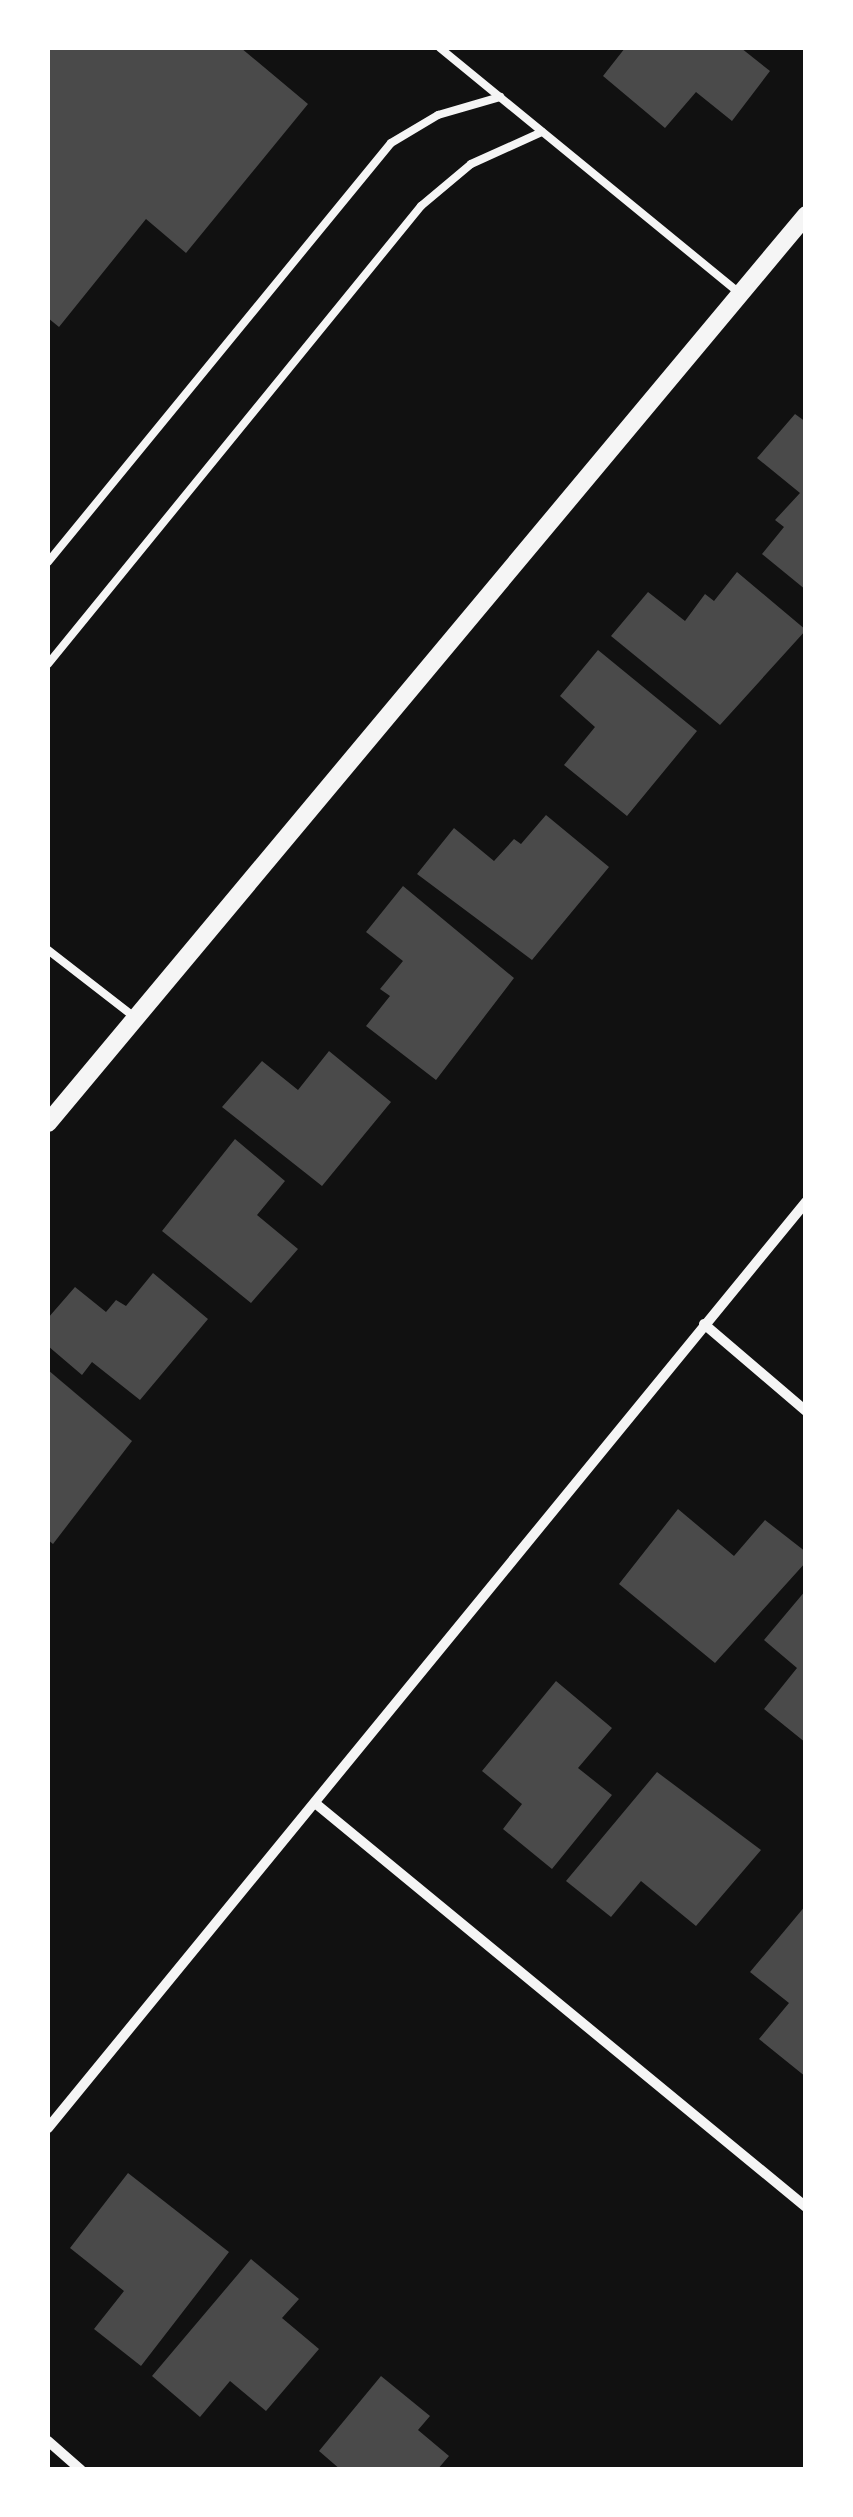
<!DOCTYPE html>
<html>
<head>
<meta charset="utf-8">
<style>
	body { margin:0 }
	#map { position:relative; width:853px; height:2517px; overflow:hidden; background:#111; font-family:Spectral,serif }
	div>[style] { position:absolute }
	[style*='--x'] { left:calc(var(--x)*1px); top:calc(var(--y)*1px); width:calc(var(--w)*1px); rotate:calc(var(--a)*1deg) }
	.building>* { inset:0; background:#4a4a4a }
	.service>* { height:8px; margin:-4px; padding:0 4px; transform-origin:4px; border-radius:4px; background:#f5f5f5 }
	.minor>* { height:10px; margin:-5px; padding:0 5px; transform-origin:5px; border-radius:5px; background:#f5f5f5 }
	.tertiary>* { height:18px; margin:-9px; padding:0 9px; transform-origin:9px; border-radius:9px; background:#f5f5f5 }
	span { translate:-50% -50%; white-space:nowrap; text-align:center; line-height:1.15; -webkit-text-stroke:8px #fff; paint-order:stroke }
	.frame { position:absolute; inset:0; border:50px solid #fff; pointer-events:none }
</style>
</head>
<body>
<div id="map">
	<div class="building">
		<div style="clip-path:polygon(48px 48px,241px 48px,308px 104px,186px 253px,146px 219px,59px 327px,48px 318px)"></div>
		<div style="clip-path:polygon(625px 48px,741px 48px,770px 71px,732px 121px,696px 92px,665px 128px,603px 76px)"></div>
		<div style="clip-path:polygon(795px 414px,806px 422px,806px 590px,762px 554px,784px 527px,775px 520px,800px 493px,757px 458px)"></div>
		<div style="clip-path:polygon(737px 572px,806px 630px,720px 725px,611px 636px,648px 592px,685px 621px,705px 594px,714px 601px)"></div>
		<div style="clip-path:polygon(598px 650px,697px 731px,627px 816px,564px 765px,595px 727px,560px 696px)"></div>
		<div style="clip-path:polygon(546px 815px,609px 867px,532px 960px,417px 874px,454px 828px,494px 861px,514px 839px,521px 844px)"></div>
		<div style="clip-path:polygon(403px 886px,514px 978px,436px 1080px,366px 1026px,390px 996px,380px 989px,403px 961px,366px 932px)"></div>
		<div style="clip-path:polygon(329px 1051px,391px 1102px,322px 1186px,222px 1107px,262px 1061px,298px 1090px)"></div>
		<div style="clip-path:polygon(235px 1139px,285px 1181px,257px 1215px,298px 1249px,251px 1303px,162px 1231px)"></div>
		<div style="clip-path:polygon(153px 1273px,208px 1319px,140px 1400px,92px 1362px,82px 1375px,48px 1346px,48px 1318px,75px 1287px,106px 1312px,116px 1300px,126px 1306px)"></div>
		<div style="clip-path:polygon(48px 1370px,132px 1441px,53px 1544px,48px 1540px)"></div>
		<div style="clip-path:polygon(678px 1509px,734px 1556px,765px 1520px,806px 1552px,806px 1562px,715px 1663px,619px 1584px)"></div>
		<div style="clip-path:polygon(806px 1590px,806px 1743px,764px 1709px,797px 1668px,764px 1640px)"></div>
		<div style="clip-path:polygon(556px 1681px,612px 1728px,578px 1768px,612px 1795px,552px 1869px,503px 1829px,522px 1804px,482px 1771px)"></div>
		<div style="clip-path:polygon(657px 1772px,761px 1850px,696px 1926px,641px 1881px,611px 1917px,566px 1881px)"></div>
		<div style="clip-path:polygon(806px 1905px,806px 2077px,759px 2039px,789px 2003px,750px 1972px)"></div>
		<div style="clip-path:polygon(128px 2173px,229px 2252px,141px 2366px,94px 2329px,124px 2291px,70px 2248px)"></div>
		<div style="clip-path:polygon(251px 2259px,299px 2299px,282px 2318px,319px 2349px,266px 2411px,230px 2381px,200px 2417px,152px 2376px)"></div>
		<div style="clip-path:polygon(381px 2376px,430px 2416px,418px 2430px,449px 2456px,437px 2470px,341px 2470px,319px 2451px)"></div>
	</div>
	<div class="service">
		<div style="--x:440;--y:48;--w:385;--a:39.3"></div>
		<div style="--x:48;--y:562;--w:541;--a:-50.7"></div>
		<div style="--x:391;--y:143;--w:55;--a:-30.8"></div>
		<div style="--x:438;--y:115;--w:65;--a:-16.2"></div>
		<div style="--x:48;--y:664;--w:591;--a:-50.84"></div>
		<div style="--x:421;--y:206;--w:65;--a:-40"></div>
		<div style="--x:471;--y:164;--w:78;--a:-24.3"></div>
		<div style="--x:48;--y:950;--w:108;--a:37.8"></div>
	</div>
	<div class="minor">
		<div style="--x:704;--y:1324;--w:134;--a:40.5"></div>
		<div style="--x:315;--y:1803;--w:636;--a:39.45"></div>
		<div style="--x:48;--y:2128;--w:1197;--a:-50.7"></div>
		<div style="--x:48;--y:2441;--w:44;--a:41.3"></div>
	</div>
	<div class="tertiary">
		<div style="--x:48;--y:1123;--w:1183;--a:-50.14"></div>
	</div>
	<div class="frame"></div>
</div>
</body>
</html>
